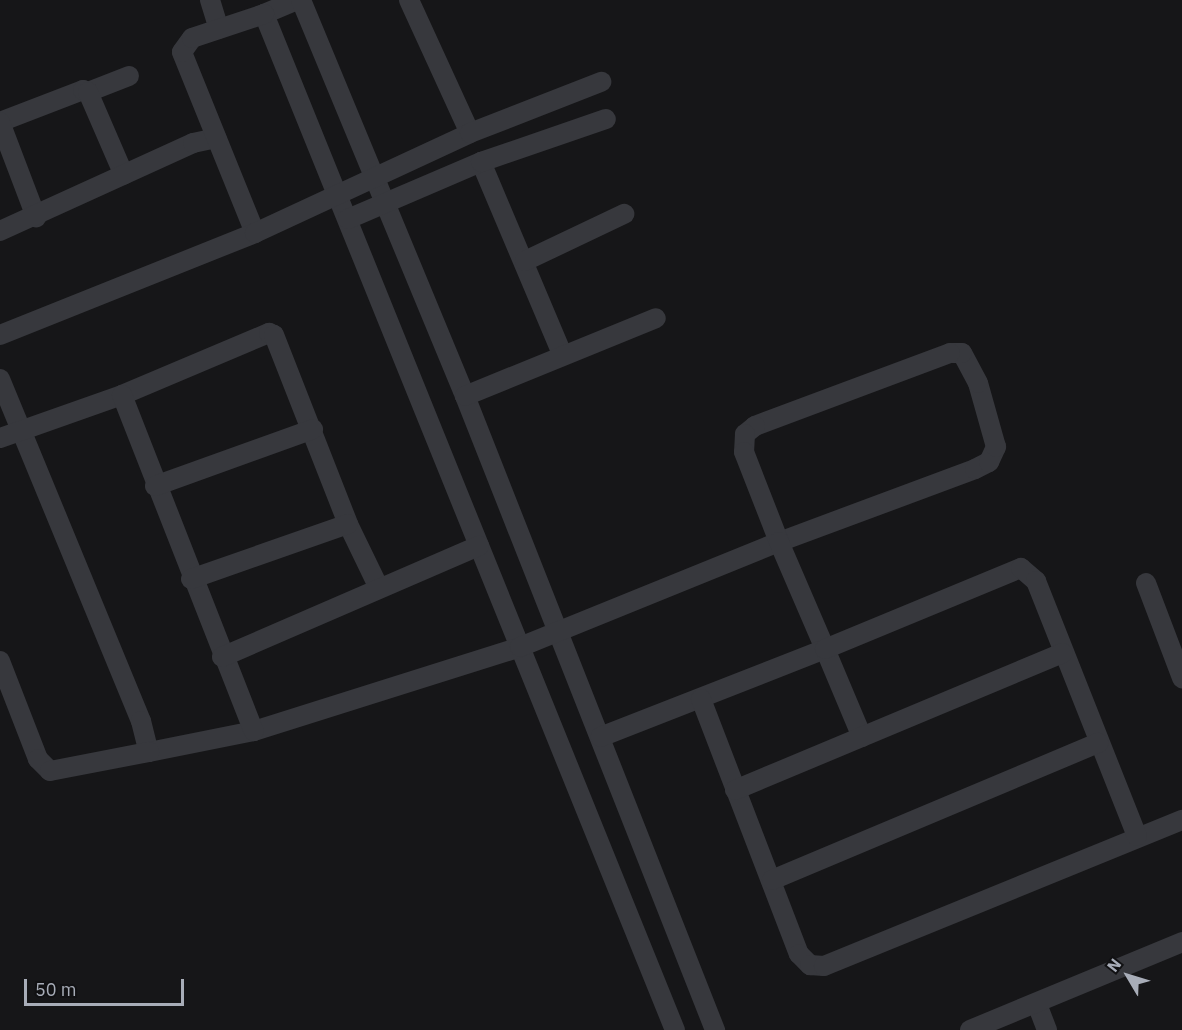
<!DOCTYPE html>
<html>
<head>
<meta charset="utf-8">
<style>
	body { margin:0 }
	#map { position:relative; width:1182px; height:1030px; overflow:hidden; background:#161618; font-family:"IBM Plex Sans",sans-serif }
	div>[style] { position:absolute }
	[style*='--x'] { left:calc(var(--x)*1px); top:calc(var(--y)*1px); width:calc(var(--w)*1px); rotate:calc(var(--a)*1deg) }
	.minor>* { height:20px; margin:-10px; padding:0 10px; transform-origin:10px; border-radius:10px; background:#37383d }
	span { translate:-50% -50%; white-space:nowrap; text-align:center; line-height:1.15; -webkit-text-stroke:6px #111113; paint-order:stroke }
	.north { position:absolute; left:1098px; top:946px; width:60px; height:60px; -webkit-text-stroke:4px #111113; paint-order:stroke; rotate:308deg; font-size:16px; font-weight:700; line-height:24px; text-align:center; color:#a8adb8 }
	.north::after { content:''; display:block; margin:auto; width:21px; height:27px; background:#a8adb8; clip-path:polygon(50% 0,100% 100%,50% 72%,0 100%) }
	.scale { position:absolute; left:24px; top:979px; width:160px; height:27px; box-sizing:border-box; border:3px solid #a8adb8; border-top:0; padding-left:8px; font-size:18px; line-height:21px; white-space:nowrap; color:#a8adb8; -webkit-text-stroke:4px #111113; paint-order:stroke }
</style>
</head>
<body>
<div id="map">
	<div class="minor">
		<div style="--x:210;--y:0;--w:30;--a:73"></div>
		<div style="--x:297;--y:0;--w:36;--a:157"></div>
		<div style="--x:264;--y:14;--w:1096;--a:67.98"></div>
		<div style="--x:301;--y:0;--w:429;--a:67.5"></div>
		<div style="--x:465;--y:396;--w:682;--a:68.48"></div>
		<div style="--x:409;--y:0;--w:146;--a:65.4"></div>
		<div style="--x:88;--y:92;--w:44;--a:-21.3"></div>
		<div style="--x:0;--y:122;--w:89;--a:-21.1"></div>
		<div style="--x:83;--y:90;--w:5;--a:22"></div>
		<div style="--x:88;--y:92;--w:90;--a:66.6"></div>
		<div style="--x:0;--y:122;--w:102;--a:69.2"></div>
		<div style="--x:481;--y:162;--w:208;--a:67.1"></div>
		<div style="--x:348;--y:219;--w:145;--a:-23.2"></div>
		<div style="--x:481;--y:162;--w:132;--a:-19"></div>
		<div style="--x:0;--y:231;--w:212;--a:-24.5"></div>
		<div style="--x:193;--y:143;--w:24;--a:-12"></div>
		<div style="--x:255;--y:233;--w:195;--a:-112"></div>
		<div style="--x:182;--y:52;--w:17;--a:-54"></div>
		<div style="--x:192;--y:38;--w:76;--a:-18.4"></div>
		<div style="--x:525;--y:261;--w:110;--a:-25.4"></div>
		<div style="--x:0;--y:335;--w:275;--a:-21.8"></div>
		<div style="--x:255;--y:233;--w:237;--a:-24.9"></div>
		<div style="--x:470;--y:133;--w:141;--a:-21.3"></div>
		<div style="--x:0;--y:379;--w:370;--a:67.6"></div>
		<div style="--x:141;--y:721;--w:32;--a:76"></div>
		<div style="--x:149;--y:752;--w:107;--a:-11.3"></div>
		<div style="--x:254;--y:731;--w:279;--a:-17.5"></div>
		<div style="--x:520;--y:647;--w:279;--a:-22.1"></div>
		<div style="--x:779;--y:542;--w:209;--a:-20.4"></div>
		<div style="--x:975;--y:469;--w:16;--a:-27"></div>
		<div style="--x:989;--y:462;--w:17;--a:-65"></div>
		<div style="--x:996;--y:447;--w:66;--a:-105.7"></div>
		<div style="--x:978;--y:383;--w:34;--a:-118"></div>
		<div style="--x:962;--y:353;--w:12;--a:180"></div>
		<div style="--x:950;--y:353;--w:208;--a:159.5"></div>
		<div style="--x:755;--y:426;--w:13;--a:141"></div>
		<div style="--x:745;--y:434;--w:18;--a:93"></div>
		<div style="--x:744;--y:452;--w:97;--a:68.7"></div>
		<div style="--x:779;--y:542;--w:116;--a:66.7"></div>
		<div style="--x:825;--y:649;--w:241;--a:158.6"></div>
		<div style="--x:122;--y:395;--w:160;--a:-22.9"></div>
		<div style="--x:269;--y:333;--w:5;--a:22"></div>
		<div style="--x:274;--y:335;--w:203;--a:68.6"></div>
		<div style="--x:348;--y:524;--w:71;--a:64.2"></div>
		<div style="--x:465;--y:396;--w:206;--a:-22.2"></div>
		<div style="--x:0;--y:438;--w:129;--a:-19.4"></div>
		<div style="--x:122;--y:395;--w:361;--a:68.6"></div>
		<div style="--x:155;--y:486;--w:168;--a:-19.8"></div>
		<div style="--x:191;--y:579;--w:166;--a:-19.3"></div>
		<div style="--x:1146;--y:583;--w:102;--a:69.2"></div>
		<div style="--x:222;--y:657;--w:280;--a:-23.4"></div>
		<div style="--x:0;--y:661;--w:105;--a:68.8"></div>
		<div style="--x:38;--y:759;--w:17;--a:45"></div>
		<div style="--x:50;--y:771;--w:101;--a:-10.9"></div>
		<div style="--x:701;--y:699;--w:273;--a:69"></div>
		<div style="--x:799;--y:954;--w:16;--a:45"></div>
		<div style="--x:810;--y:965;--w:14;--a:4"></div>
		<div style="--x:824;--y:966;--w:387;--a:-22.2"></div>
		<div style="--x:862;--y:737;--w:95;--a:-112.8"></div>
		<div style="--x:825;--y:649;--w:212;--a:-22.5"></div>
		<div style="--x:1021;--y:568;--w:20;--a:41"></div>
		<div style="--x:1036;--y:581;--w:274;--a:68.4"></div>
		<div style="--x:735;--y:790;--w:355;--a:-22.7"></div>
		<div style="--x:772;--y:880;--w:354;--a:-22.8"></div>
		<div style="--x:1037;--y:1004;--w:28;--a:69"></div>
		<div style="--x:970;--y:1030;--w:230;--a:-22.5"></div>
	</div>
	<div class="north">N</div>
	<div class="scale">50 m</div>
</div>
</body>
</html>
